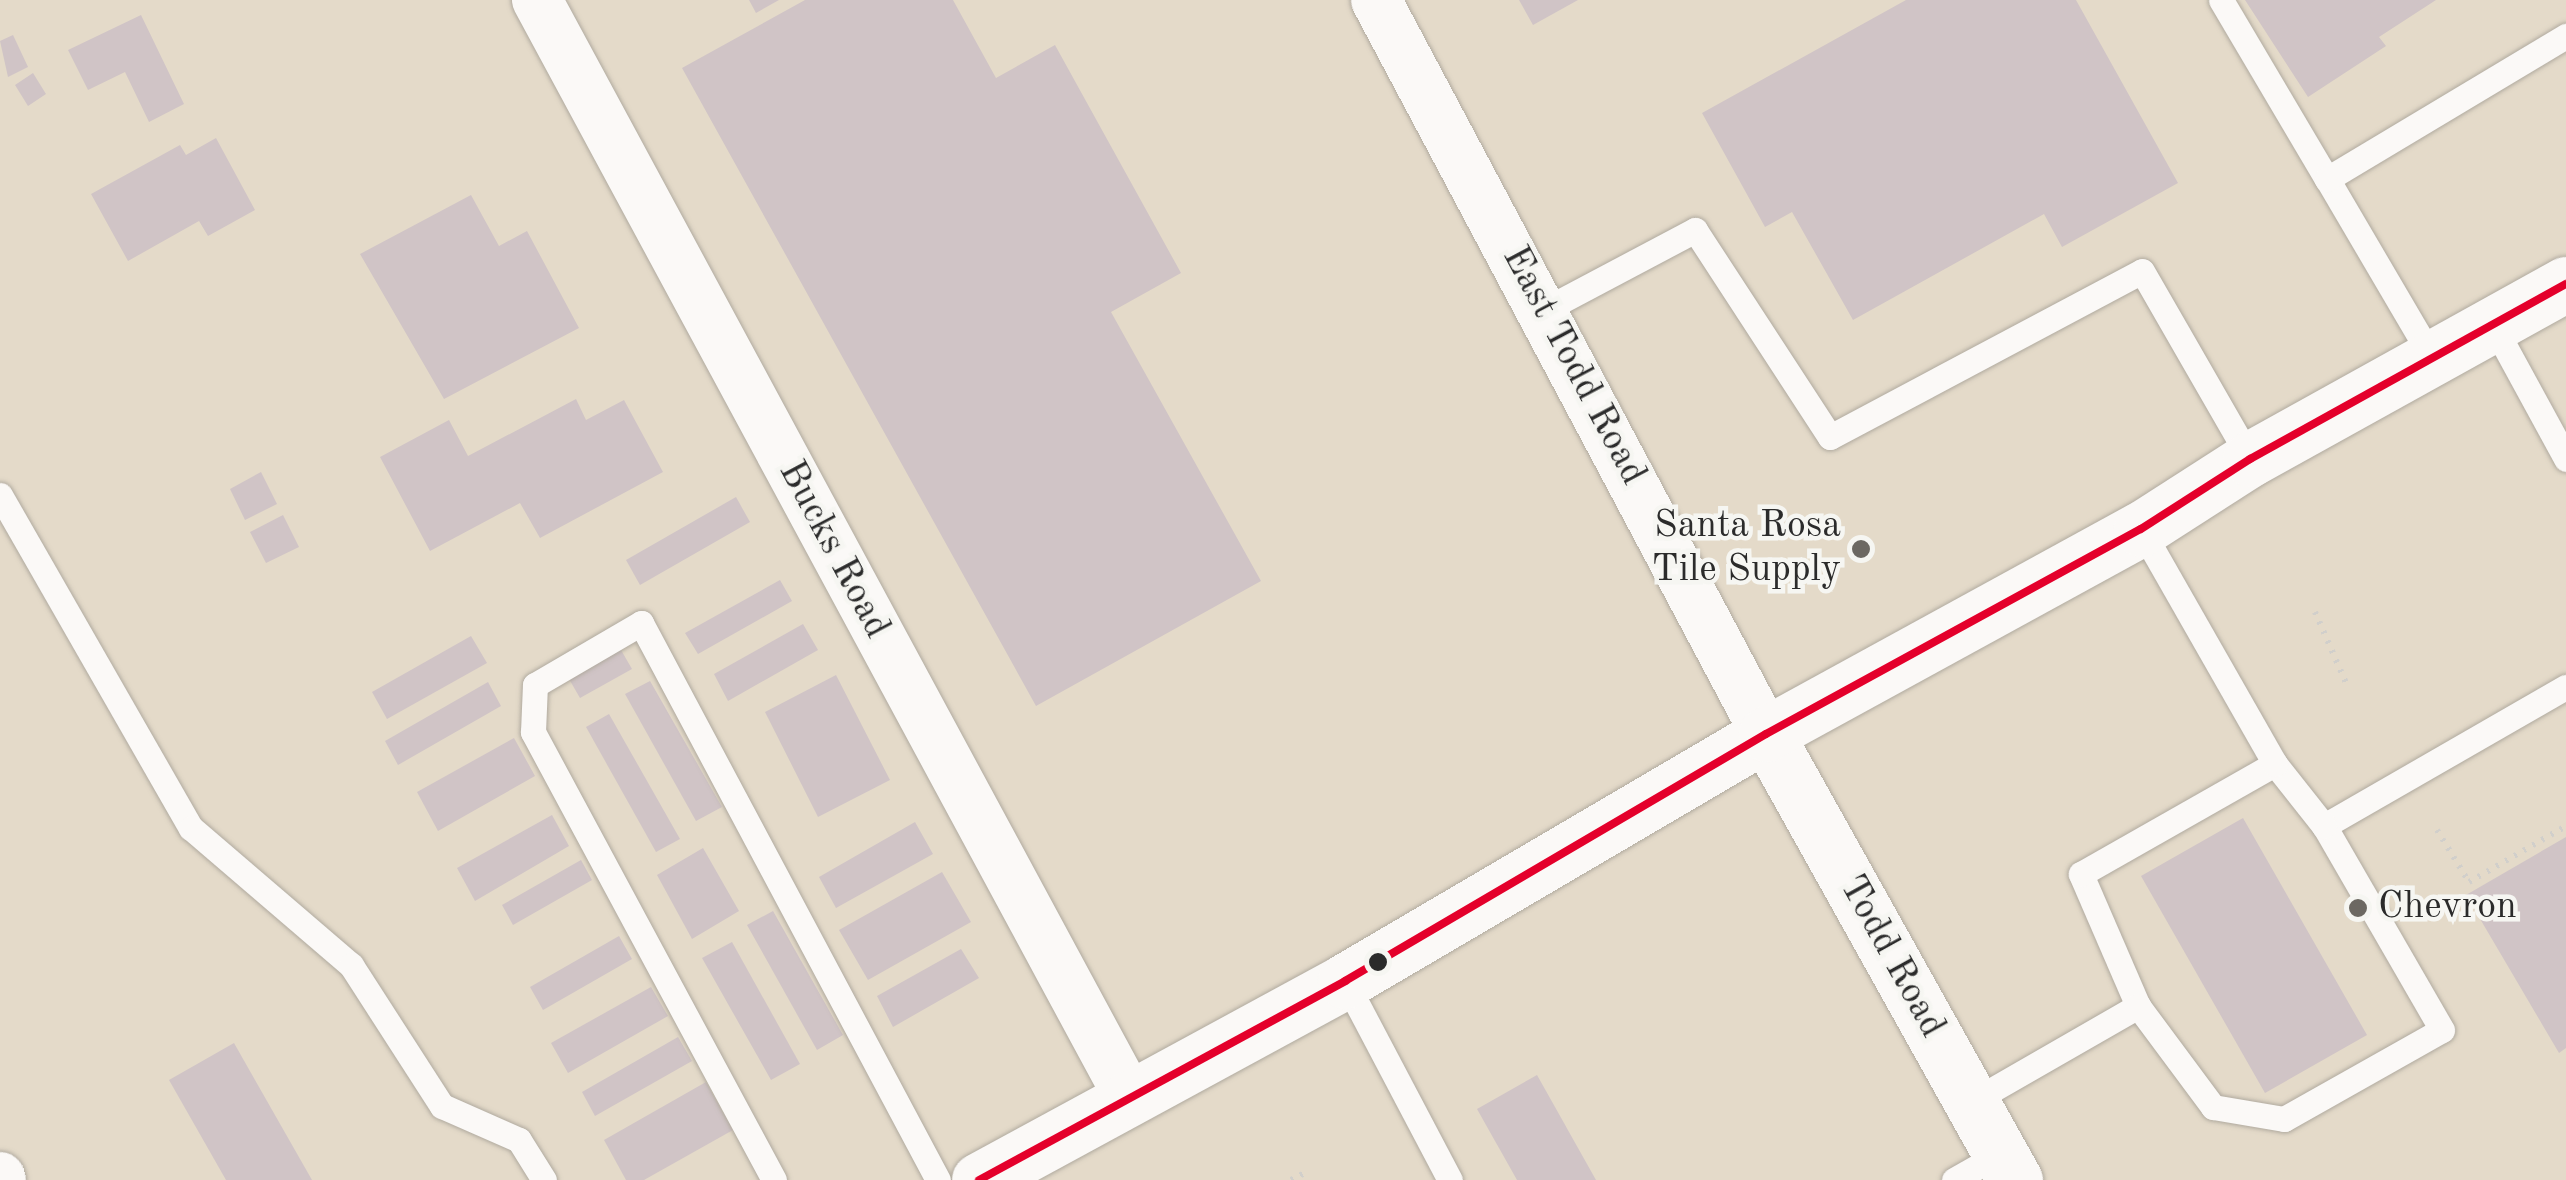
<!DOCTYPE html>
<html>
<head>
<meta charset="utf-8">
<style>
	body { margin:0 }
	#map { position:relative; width:2566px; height:1180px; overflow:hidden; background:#e4dac9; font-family:"Old Standard TT",serif }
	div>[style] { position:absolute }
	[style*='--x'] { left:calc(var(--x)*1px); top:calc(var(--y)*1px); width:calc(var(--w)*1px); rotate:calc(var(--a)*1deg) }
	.building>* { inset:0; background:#d0c4c6 }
	.path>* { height:6px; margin-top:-3px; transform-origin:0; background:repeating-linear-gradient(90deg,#d1cfcb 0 2.5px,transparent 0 10.5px) }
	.roads { filter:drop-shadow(0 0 2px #b0aa9f) drop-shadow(0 0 2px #b0aa9f) }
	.service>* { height:25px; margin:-12.5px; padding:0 12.5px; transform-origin:12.5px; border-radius:12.5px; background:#fbf9f7 }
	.minor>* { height:50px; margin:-25px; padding:0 25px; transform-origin:25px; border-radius:25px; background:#fbf9f7 }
	.secondary>* { height:55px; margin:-27.5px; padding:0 27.5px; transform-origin:27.5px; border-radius:27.5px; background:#fbf9f7 }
	.bus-1>* { height:8px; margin:-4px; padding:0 4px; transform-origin:4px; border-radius:4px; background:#e4002b }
	.dots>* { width:28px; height:28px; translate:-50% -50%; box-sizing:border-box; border:5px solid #f6f6f2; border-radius:50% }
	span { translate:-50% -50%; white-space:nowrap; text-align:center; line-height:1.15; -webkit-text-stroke:9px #f6f6f2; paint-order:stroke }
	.street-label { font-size:38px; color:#2b2b2b }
	.poi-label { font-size:38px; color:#2b2b2b }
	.right { translate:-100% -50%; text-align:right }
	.left { translate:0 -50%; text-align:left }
</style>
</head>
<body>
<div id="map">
	<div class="building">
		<div style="clip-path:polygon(749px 0,779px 0,756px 13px)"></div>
		<div style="clip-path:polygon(805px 0,953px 0,996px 78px,1055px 45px,1181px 273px,1111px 312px,1261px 581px,1036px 706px,682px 68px)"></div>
		<div style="clip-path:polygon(1519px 0,1578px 0,1533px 25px)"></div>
		<div style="clip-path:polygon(1906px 0,2076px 0,2178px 183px,2062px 247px,2044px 214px,1853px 320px,1792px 212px,1765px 227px,1702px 113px)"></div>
		<div style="clip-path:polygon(2245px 0,2436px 0,2379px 37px,2386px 46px,2308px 97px)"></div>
		<div style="clip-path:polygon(141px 15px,184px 104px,149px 122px,125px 72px,88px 90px,68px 50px)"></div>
		<div style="clip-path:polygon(13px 35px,28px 67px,8px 77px,0 41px)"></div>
		<div style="clip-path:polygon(33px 73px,46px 94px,28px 106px,15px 85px)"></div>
		<div style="clip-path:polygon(216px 138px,255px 210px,208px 236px,199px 221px,128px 261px,91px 194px,180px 145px,186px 155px)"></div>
		<div style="clip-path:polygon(471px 195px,499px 246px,527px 231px,579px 328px,444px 399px,360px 254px)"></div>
		<div style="clip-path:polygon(576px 399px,586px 420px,624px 400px,663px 472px,540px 538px,520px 503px,430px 551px,380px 457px,449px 420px,468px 456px)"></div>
		<div style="clip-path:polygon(261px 472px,277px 504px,245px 520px,230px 489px)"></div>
		<div style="clip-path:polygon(736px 497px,750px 522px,640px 585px,626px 560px)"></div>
		<div style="clip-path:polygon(283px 515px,299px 547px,266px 563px,250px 532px)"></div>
		<div style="clip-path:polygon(780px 580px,792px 601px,698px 654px,685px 633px)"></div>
		<div style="clip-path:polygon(803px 624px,818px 650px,728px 701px,714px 674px)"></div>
		<div style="clip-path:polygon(471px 636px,487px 663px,387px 719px,372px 692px)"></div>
		<div style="clip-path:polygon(621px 650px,632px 669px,580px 698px,569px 679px)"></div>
		<div style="clip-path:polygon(836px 675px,890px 780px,818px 817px,765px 712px)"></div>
		<div style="clip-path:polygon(650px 681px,722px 807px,696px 821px,625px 694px)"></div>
		<div style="clip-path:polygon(488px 682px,501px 706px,398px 765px,385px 741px)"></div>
		<div style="clip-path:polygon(609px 714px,680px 839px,656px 852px,586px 727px)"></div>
		<div style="clip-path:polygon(514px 738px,535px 776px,438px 831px,417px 792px)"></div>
		<div style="clip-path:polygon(552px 815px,569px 846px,475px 901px,457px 868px)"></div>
		<div style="clip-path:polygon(2243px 818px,2367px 1035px,2265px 1093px,2141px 876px)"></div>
		<div style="clip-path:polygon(915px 822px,933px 854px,836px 908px,819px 877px)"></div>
		<div style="clip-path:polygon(2566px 837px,2566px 1048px,2559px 1053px,2466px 895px)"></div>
		<div style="clip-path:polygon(703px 848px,739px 911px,692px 939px,657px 875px)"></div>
		<div style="clip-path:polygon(581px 860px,592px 880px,513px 925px,502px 905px)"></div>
		<div style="clip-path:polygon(942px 872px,971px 922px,868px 980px,839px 930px)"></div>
		<div style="clip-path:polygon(773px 911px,843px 1035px,817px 1050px,747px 925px)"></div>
		<div style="clip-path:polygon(619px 936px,632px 959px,543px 1010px,530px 987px)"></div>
		<div style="clip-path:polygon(732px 942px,800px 1064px,771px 1080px,702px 958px)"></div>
		<div style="clip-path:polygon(961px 949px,979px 978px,893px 1027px,877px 996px)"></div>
		<div style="clip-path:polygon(651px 987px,668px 1016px,568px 1073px,551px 1043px)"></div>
		<div style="clip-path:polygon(678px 1037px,692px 1061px,595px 1116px,582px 1092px)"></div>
		<div style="clip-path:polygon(234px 1043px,312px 1180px,226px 1180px,169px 1080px)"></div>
		<div style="clip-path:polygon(1537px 1075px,1596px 1180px,1517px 1180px,1477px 1109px)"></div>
		<div style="clip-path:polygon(706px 1082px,733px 1130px,644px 1180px,626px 1180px,604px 1140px)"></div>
	</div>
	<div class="path">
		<div style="--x:2315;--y:612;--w:77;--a:66.4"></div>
		<div style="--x:2437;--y:830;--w:61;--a:58.4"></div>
		<div style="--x:2469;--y:882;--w:112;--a:-30"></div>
		<div style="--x:1291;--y:1180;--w:16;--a:-27"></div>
	</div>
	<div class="roads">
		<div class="service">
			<div style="--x:2221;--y:0;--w:208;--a:59.4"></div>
			<div style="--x:1544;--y:310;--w:171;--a:-27.9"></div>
			<div style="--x:1695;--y:230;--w:247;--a:56.9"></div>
			<div style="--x:1830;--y:437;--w:353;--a:-28"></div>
			<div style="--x:2142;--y:271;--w:217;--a:60.1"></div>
			<div style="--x:2492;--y:323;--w:155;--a:61.4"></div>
			<div style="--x:2431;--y:356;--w:205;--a:-120.4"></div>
			<div style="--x:2327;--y:179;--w:279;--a:-30.9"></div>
			<div style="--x:0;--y:495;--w:384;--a:60.2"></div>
			<div style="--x:191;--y:828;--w:211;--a:40.6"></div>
			<div style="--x:351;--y:965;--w:168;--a:57.2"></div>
			<div style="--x:442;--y:1106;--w:84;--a:23.8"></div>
			<div style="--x:519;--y:1140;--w:47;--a:58"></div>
			<div style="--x:2324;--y:826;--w:279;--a:-29.9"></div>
			<div style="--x:1345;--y:981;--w:225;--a:62.2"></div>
			<div style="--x:2138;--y:1006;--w:144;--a:-113.4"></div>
			<div style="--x:2081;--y:874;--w:223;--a:-29.6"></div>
			<div style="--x:1971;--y:1102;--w:193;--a:-29.9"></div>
			<div style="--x:2138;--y:1006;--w:126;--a:53.4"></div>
			<div style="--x:2213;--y:1107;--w:72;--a:9.6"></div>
			<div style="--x:2284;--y:1119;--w:181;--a:-29.4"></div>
			<div style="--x:2442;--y:1030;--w:236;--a:-120"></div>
			<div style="--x:2324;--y:826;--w:79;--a:-128.3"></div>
			<div style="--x:2275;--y:764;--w:271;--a:-119.7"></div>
			<div style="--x:774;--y:1180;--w:509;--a:-118.28"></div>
			<div style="--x:533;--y:732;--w:47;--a:-87.6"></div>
			<div style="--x:535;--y:685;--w:123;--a:-30.3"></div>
			<div style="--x:641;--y:623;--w:631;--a:61.93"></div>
			<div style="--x:1954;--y:1180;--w:53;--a:-29.5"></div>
		</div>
		<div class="minor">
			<div style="--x:537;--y:0;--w:1249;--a:61.65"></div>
			<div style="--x:1376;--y:0;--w:831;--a:62.02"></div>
			<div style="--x:0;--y:1177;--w:3;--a:72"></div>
		</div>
		<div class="secondary">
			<div style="--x:1766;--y:734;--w:511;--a:60.83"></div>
			<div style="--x:979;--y:1180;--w:417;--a:-28.5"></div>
			<div style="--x:1345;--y:981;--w:488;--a:-30.4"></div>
			<div style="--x:1766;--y:734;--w:427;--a:-28.7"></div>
			<div style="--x:2141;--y:529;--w:130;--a:-32.7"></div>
			<div style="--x:2250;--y:459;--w:361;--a:-29"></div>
		</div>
	</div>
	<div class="bus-1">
		<div style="--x:979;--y:1180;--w:417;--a:-28.5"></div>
		<div style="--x:1345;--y:981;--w:488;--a:-30.4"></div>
		<div style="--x:1766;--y:734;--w:427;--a:-28.7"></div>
		<div style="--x:2141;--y:529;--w:130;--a:-32.7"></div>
		<div style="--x:2250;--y:459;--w:361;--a:-29"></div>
	</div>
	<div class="dots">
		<div style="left:1861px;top:549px;background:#6c6862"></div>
		<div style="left:2358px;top:908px;background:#6c6862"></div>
		<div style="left:1378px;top:962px;background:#2b2b2b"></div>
	</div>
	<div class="street-label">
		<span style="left:1573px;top:366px;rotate:62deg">East Todd Road</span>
		<span style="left:833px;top:550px;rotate:62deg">Bucks Road</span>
		<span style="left:1891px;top:957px;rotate:61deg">Todd Road</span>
	</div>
	<div class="poi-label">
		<span class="right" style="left:1841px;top:549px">Santa Rosa<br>Tile Supply</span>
		<span class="left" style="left:2378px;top:908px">Chevron</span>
	</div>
</div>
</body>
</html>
